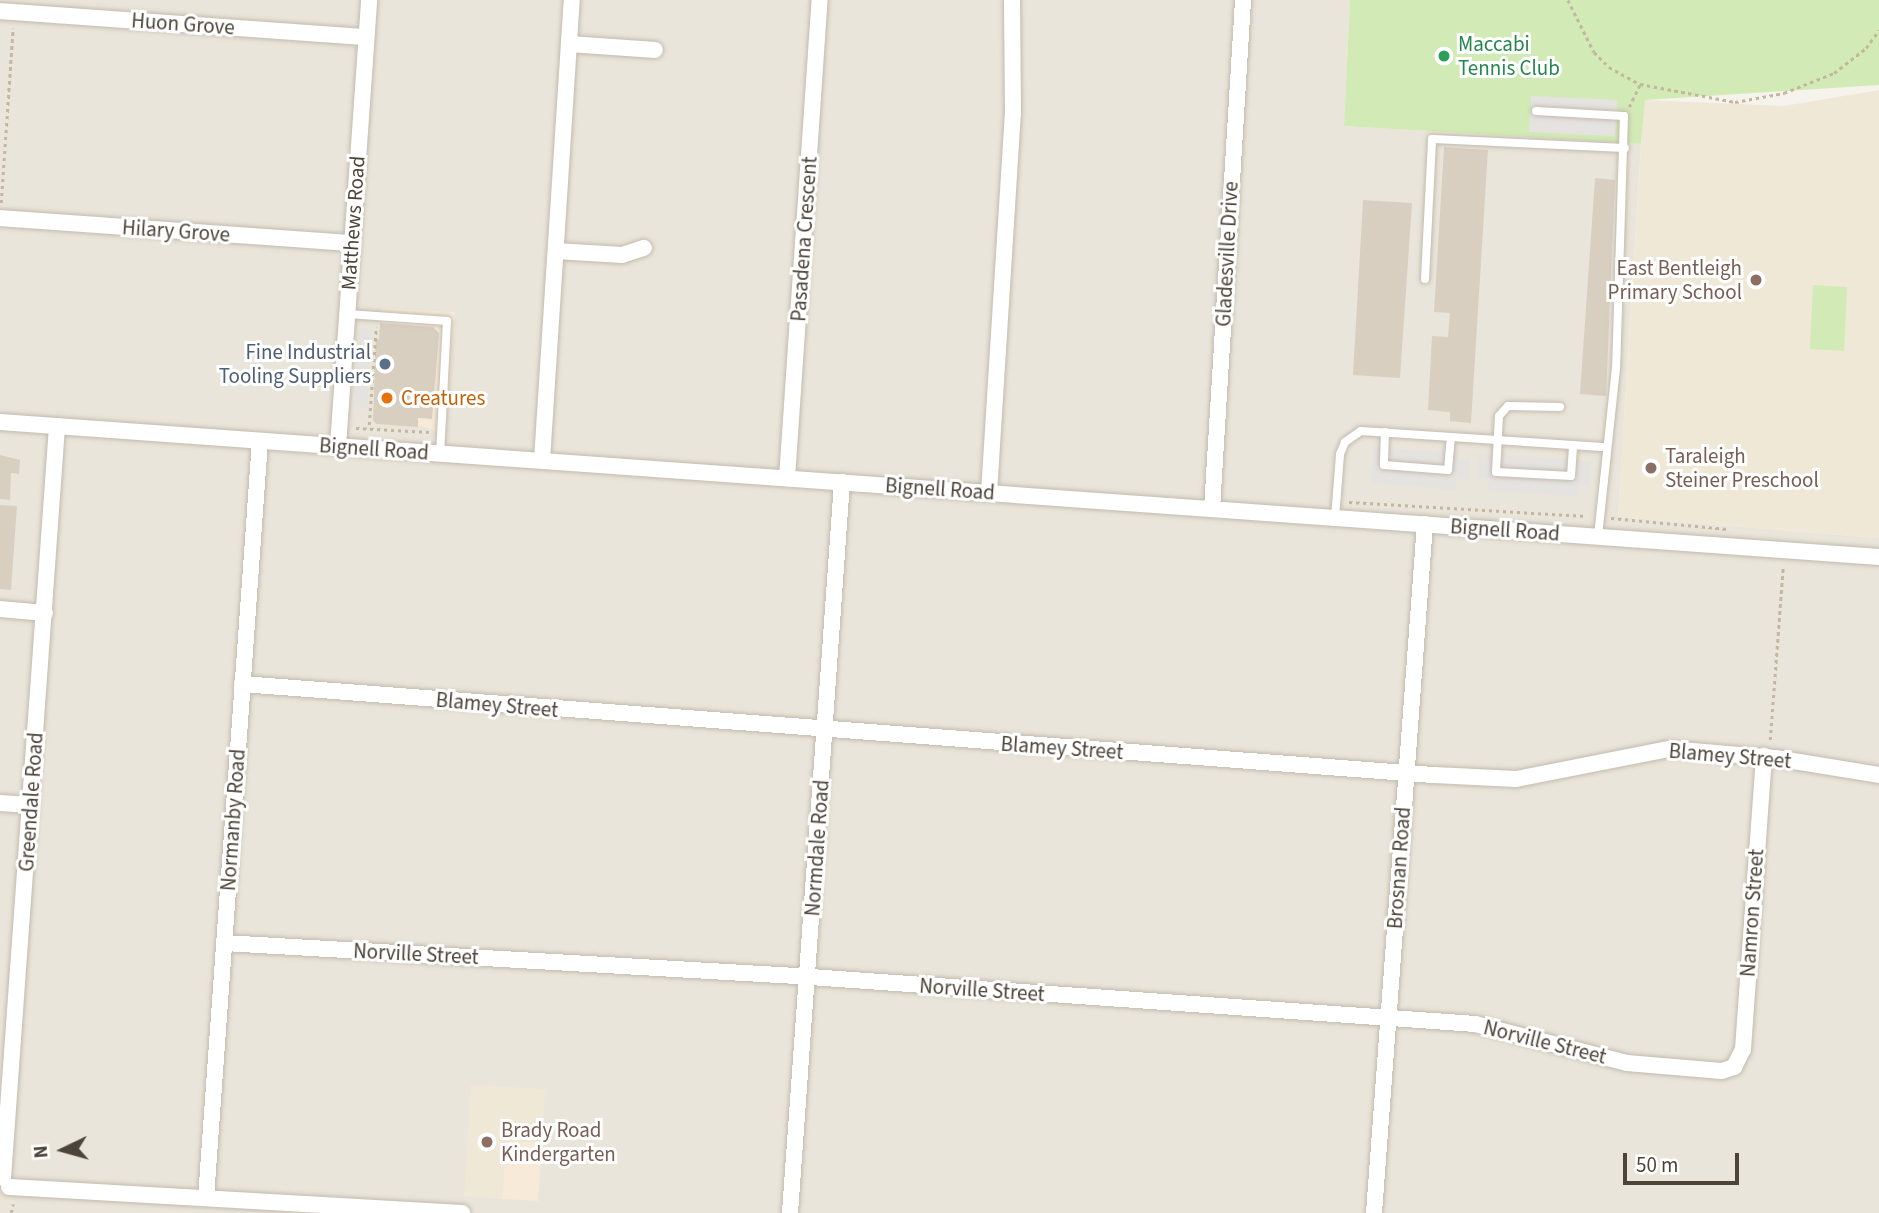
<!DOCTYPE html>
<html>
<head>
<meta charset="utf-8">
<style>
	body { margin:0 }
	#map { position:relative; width:1879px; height:1213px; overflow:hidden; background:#f6f3ec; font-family:"Source Sans 3",sans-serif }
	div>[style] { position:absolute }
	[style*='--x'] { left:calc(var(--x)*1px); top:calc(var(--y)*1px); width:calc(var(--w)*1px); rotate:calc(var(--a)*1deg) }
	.residential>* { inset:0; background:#eae5da }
	.commercial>* { inset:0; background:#f7ead8 }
	.education>* { inset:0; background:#efe8d6 }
	.green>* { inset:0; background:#d2eab5 }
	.parking>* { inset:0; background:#e5e3e0 }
	.building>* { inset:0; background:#d8cfc1 }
	.path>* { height:2.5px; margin-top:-1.25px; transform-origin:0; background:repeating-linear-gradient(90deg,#c4b79f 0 3.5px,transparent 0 7px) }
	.roads { filter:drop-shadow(0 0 2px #c2bbae) drop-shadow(0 0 2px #c2bbae) }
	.service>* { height:8px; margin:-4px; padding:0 4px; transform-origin:4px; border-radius:4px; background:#fff }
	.minor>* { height:16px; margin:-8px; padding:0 8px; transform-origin:8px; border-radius:8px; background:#fff }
	.dots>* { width:19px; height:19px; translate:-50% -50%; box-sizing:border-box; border:4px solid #fff; border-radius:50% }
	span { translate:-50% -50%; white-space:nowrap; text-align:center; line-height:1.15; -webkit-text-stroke:6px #fff; paint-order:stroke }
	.street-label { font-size:21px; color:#4b4439 }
	.leisure-label { font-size:21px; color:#27864d }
	.left { translate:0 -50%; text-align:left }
	.education-label { font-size:21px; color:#785e54 }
	.right { translate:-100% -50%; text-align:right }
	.service-label { font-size:21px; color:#4e5e75 }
	.food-label { font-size:21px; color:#c56008 }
	.north { position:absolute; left:28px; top:1115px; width:70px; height:70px; -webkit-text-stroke:5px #fff; paint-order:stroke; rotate:265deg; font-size:19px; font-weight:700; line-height:28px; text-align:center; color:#4b4439 }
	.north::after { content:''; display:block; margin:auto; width:24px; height:32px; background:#4b4439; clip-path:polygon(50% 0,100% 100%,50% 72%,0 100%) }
	.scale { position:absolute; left:1623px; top:1153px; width:116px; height:32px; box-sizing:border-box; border:4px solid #4b4439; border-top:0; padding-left:9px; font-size:21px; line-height:24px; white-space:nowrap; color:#4b4439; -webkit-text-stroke:5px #fff; paint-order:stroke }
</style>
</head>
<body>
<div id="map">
	<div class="residential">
		<div style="clip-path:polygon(0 0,1350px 0,1344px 126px,1641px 144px,1618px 517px,1879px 538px,1879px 1213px,0 1213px)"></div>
	</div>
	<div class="commercial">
		<div style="clip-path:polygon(381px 308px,455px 312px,446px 436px,425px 427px,376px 424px)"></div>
		<div style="clip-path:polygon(506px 1141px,542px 1143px,538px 1201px,502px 1199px)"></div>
	</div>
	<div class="education">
		<div style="clip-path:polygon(1879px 90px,1879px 538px,1618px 517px,1644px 100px,1784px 106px)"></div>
		<div style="clip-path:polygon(471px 1085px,545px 1089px,542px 1143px,506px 1141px,502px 1199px,464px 1196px)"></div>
	</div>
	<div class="green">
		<div style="clip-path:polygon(1350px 0,1879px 0,1879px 85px,1645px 100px,1641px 144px,1344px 126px)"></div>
		<div style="clip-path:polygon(1813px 285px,1847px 287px,1844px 351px,1810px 349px)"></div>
	</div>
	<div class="parking">
		<div style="clip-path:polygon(1531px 96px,1617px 100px,1615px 136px,1529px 132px)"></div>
		<div style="clip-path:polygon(360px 327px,372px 328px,367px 408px,355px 407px)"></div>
		<div style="clip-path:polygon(1374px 447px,1458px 453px,1458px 459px,1470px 460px,1469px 479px,1457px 479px,1456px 490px,1371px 483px)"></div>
		<div style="clip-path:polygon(1479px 454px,1591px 461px,1589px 486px,1579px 485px,1578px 497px,1487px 491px,1488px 479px,1477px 478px)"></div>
	</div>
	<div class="building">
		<div style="clip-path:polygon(1444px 147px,1488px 150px,1471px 423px,1450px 421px,1450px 412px,1428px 410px,1432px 336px,1448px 337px,1450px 313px,1434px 312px)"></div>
		<div style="clip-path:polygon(1595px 178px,1615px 180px,1606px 396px,1580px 394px)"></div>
		<div style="clip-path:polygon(1363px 200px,1412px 203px,1400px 378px,1353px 375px)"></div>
		<div style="clip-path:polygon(380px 323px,433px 327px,439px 333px,432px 419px,418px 418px,418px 427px,376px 424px,373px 420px,376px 339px,379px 339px)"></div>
		<div style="clip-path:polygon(0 455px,20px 460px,19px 474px,11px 473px,10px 500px,0 499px)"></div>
		<div style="clip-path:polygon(0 505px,17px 506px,11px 590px,0 589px)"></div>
	</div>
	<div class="path">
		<div style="--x:1568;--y:0;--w:58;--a:63.4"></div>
		<div style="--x:1594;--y:52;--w:21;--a:45"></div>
		<div style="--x:1609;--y:67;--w:35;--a:29"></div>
		<div style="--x:1629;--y:107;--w:25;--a:-64"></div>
		<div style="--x:1640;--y:84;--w:97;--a:10.7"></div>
		<div style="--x:1735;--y:102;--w:50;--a:-10.4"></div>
		<div style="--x:1784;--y:93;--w:54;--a:-21.8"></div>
		<div style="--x:1834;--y:73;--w:41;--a:-38"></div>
		<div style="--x:1866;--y:48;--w:22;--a:-54"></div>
		<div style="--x:1;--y:203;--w:175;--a:-86.1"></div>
		<div style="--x:369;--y:425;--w:98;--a:-85.9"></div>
		<div style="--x:356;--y:428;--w:73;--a:3.1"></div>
		<div style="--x:1349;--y:502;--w:238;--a:3.4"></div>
		<div style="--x:1611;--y:518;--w:117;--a:5.4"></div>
		<div style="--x:1770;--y:740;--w:174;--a:-85.7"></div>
		<div style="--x:11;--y:1213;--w:9;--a:-77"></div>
	</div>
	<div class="roads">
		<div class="service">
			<div style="--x:1536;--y:111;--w:88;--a:3.3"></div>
			<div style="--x:1624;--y:116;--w:252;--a:91.8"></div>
			<div style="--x:1616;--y:368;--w:170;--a:96.1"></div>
			<div style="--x:1425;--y:279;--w:140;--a:-87.1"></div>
			<div style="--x:1432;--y:139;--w:193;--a:2.7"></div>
			<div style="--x:348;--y:314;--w:99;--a:4"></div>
			<div style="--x:447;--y:321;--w:132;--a:93"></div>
			<div style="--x:1560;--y:407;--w:52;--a:-178.9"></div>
			<div style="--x:1508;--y:406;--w:13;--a:132"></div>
			<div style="--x:1499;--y:416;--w:56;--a:93.1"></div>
			<div style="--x:1496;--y:472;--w:75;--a:3.1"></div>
			<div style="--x:1571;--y:476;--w:31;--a:-86"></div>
			<div style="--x:1385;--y:432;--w:33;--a:92"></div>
			<div style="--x:1384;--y:465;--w:64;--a:4.5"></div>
			<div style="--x:1448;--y:470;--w:33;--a:-85"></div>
			<div style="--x:1335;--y:518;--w:64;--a:-85.5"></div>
			<div style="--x:1340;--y:454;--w:13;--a:-67"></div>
			<div style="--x:1345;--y:442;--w:19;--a:-35"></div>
			<div style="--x:1361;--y:431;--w:245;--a:3.8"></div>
		</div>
		<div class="minor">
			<div style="--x:0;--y:11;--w:367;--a:4.1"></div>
			<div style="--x:570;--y:44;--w:85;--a:4"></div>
			<div style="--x:0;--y:218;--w:353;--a:4.1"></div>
			<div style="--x:556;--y:251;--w:66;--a:3.5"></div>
			<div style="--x:622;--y:255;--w:23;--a:-18"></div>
			<div style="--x:0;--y:422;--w:1884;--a:4.11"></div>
			<div style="--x:338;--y:446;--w:447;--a:-86"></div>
			<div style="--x:542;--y:460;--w:461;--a:-86.3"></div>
			<div style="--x:787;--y:478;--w:479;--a:-86.1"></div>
			<div style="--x:989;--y:493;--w:380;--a:-86.4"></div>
			<div style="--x:1013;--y:114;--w:114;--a:-90.5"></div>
			<div style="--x:1212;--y:509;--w:510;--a:-86.51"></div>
			<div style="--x:0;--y:609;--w:45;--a:5.1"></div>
			<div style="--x:242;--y:684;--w:1195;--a:4.37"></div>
			<div style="--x:1434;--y:775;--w:82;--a:2.8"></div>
			<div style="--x:1516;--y:779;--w:156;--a:-11.1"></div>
			<div style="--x:1669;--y:749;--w:106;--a:4.9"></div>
			<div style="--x:1775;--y:758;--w:105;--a:9.3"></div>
			<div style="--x:0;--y:803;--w:30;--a:4"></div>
			<div style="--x:224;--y:943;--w:573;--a:3.3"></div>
			<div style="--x:796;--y:976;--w:681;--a:4.04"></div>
			<div style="--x:1475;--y:1024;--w:157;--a:14.4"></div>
			<div style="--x:1627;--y:1063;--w:95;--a:4.8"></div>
			<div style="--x:1722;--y:1071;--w:13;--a:-18"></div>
			<div style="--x:1734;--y:1067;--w:20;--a:-63"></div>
			<div style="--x:1743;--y:1049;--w:294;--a:-85.9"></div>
			<div style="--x:3;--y:1178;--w:754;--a:-85.89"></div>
			<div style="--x:9;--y:1187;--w:454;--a:3.3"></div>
			<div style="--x:206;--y:1198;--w:759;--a:-85.92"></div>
			<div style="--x:790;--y:1213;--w:733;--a:-85.93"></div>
			<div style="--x:1374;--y:1213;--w:691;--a:-85.77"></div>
		</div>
	</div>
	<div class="dots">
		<div style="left:1444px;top:56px;background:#2e9e5b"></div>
		<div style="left:1756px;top:280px;background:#8d6e63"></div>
		<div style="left:385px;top:364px;background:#5c6f8a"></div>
		<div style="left:387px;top:398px;background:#e8710a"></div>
		<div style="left:1651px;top:468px;background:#8d6e63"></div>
		<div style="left:487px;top:1142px;background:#8d6e63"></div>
	</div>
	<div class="street-label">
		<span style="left:183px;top:24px;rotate:4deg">Huon Grove</span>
		<span style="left:353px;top:223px;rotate:-86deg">Matthews Road</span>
		<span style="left:176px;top:231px;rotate:4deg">Hilary Grove</span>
		<span style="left:804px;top:239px;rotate:-86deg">Pasadena Crescent</span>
		<span style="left:1227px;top:254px;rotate:-87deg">Gladesville Drive</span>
		<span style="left:374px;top:449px;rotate:4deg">Bignell Road</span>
		<span style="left:940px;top:489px;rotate:4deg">Bignell Road</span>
		<span style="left:1505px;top:530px;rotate:4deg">Bignell Road</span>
		<span style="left:497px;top:705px;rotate:5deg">Blamey Street</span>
		<span style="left:1062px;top:748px;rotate:4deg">Blamey Street</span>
		<span style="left:1730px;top:756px;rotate:5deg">Blamey Street</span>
		<span style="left:31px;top:802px;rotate:-86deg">Greendale Road</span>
		<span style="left:233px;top:820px;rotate:-86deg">Normanby Road</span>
		<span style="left:817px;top:848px;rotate:-86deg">Normdale Road</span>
		<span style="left:1399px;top:868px;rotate:-86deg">Brosnan Road</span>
		<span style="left:1752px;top:913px;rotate:-86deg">Namron Street</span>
		<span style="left:416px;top:954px;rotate:3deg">Norville Street</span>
		<span style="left:982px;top:990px;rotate:4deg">Norville Street</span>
		<span style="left:1545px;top:1042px;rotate:14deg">Norville Street</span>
	</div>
	<div class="leisure-label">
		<span class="left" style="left:1458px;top:56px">Maccabi<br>Tennis Club</span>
	</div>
	<div class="education-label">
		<span class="right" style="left:1742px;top:280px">East Bentleigh<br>Primary School</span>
		<span class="left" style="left:1665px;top:468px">Taraleigh<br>Steiner Preschool</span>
		<span class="left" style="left:501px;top:1142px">Brady Road<br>Kindergarten</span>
	</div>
	<div class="service-label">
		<span class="right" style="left:371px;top:364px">Fine Industrial<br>Tooling Suppliers</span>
	</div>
	<div class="food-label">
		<span class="left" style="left:401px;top:398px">Creatures</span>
	</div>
	<div class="north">N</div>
	<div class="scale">50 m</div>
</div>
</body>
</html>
